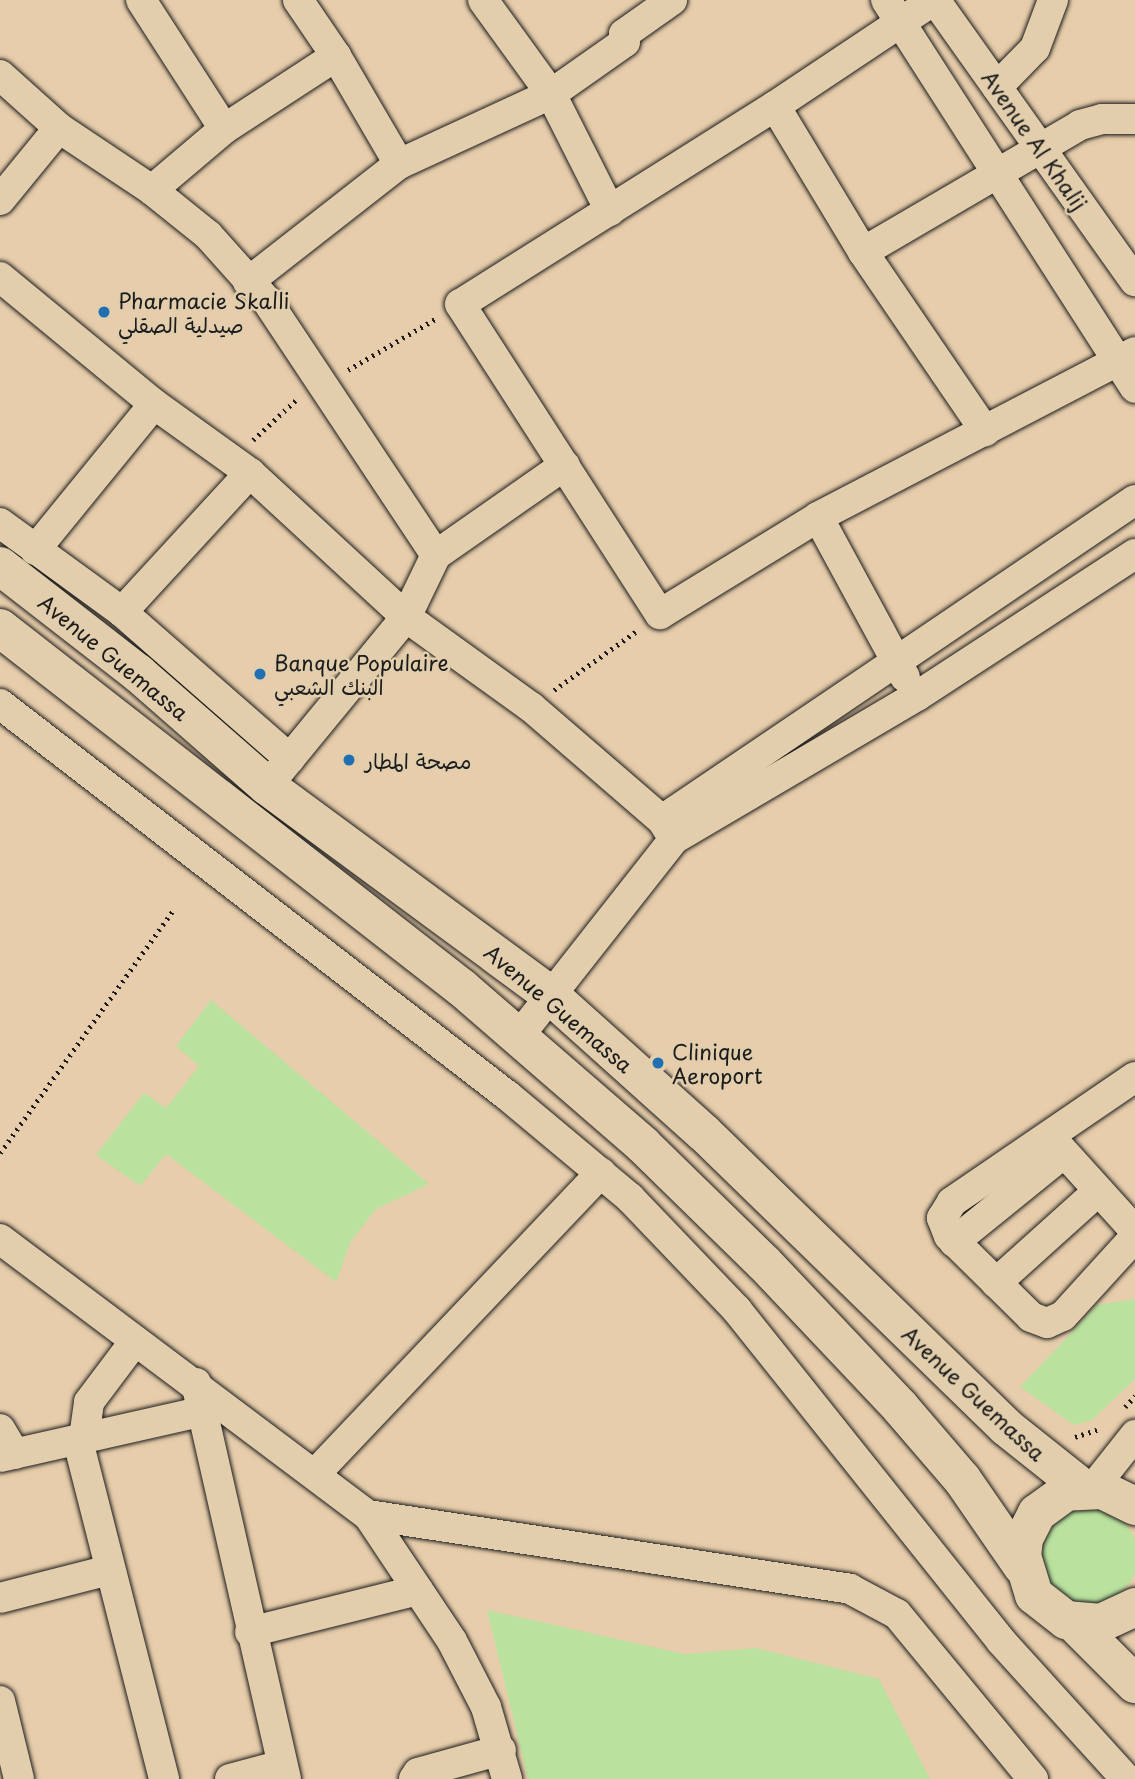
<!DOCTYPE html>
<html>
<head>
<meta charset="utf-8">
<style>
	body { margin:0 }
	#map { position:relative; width:1135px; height:1779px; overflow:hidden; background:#e7cdab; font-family:"Playpen Sans","Playpen Sans Arabic",sans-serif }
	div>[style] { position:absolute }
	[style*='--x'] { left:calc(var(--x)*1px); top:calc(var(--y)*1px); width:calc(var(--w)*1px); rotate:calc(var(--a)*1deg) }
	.green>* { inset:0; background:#bae29e }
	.round { border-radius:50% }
	.path>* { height:4.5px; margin-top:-2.25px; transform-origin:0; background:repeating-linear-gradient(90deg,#1c1c1c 0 2px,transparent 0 7px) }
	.roads { filter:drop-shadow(0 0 2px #1c1c1c) drop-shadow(0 0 2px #1c1c1c) }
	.minor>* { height:30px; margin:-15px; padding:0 15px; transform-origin:15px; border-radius:15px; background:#e2ceac }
	.major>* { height:38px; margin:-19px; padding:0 19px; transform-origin:19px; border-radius:19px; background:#e2ceac }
	.dots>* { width:19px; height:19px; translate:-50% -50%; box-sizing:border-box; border:4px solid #e2ceac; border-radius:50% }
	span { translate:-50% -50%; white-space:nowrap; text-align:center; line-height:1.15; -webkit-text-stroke:5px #e2ceac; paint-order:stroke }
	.street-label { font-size:21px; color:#1c1c1c }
	.poi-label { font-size:21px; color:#1c1c1c }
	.left { translate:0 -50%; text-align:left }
</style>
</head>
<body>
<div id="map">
	<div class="green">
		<div style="clip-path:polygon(211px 1000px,429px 1184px,376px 1209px,351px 1241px,336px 1282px,166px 1154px,140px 1186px,96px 1155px,144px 1093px,166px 1108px,199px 1066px,176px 1046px)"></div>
		<div style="clip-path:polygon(1135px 1299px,1135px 1379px,1092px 1420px,1074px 1425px,1020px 1387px,1097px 1305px)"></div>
		<div class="round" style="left:1042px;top:1508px;width:96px;height:96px"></div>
		<div style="clip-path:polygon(487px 1610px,684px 1654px,756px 1648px,879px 1679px,930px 1779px,528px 1779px)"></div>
	</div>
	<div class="path">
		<div style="--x:348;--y:370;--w:103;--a:-30.3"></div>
		<div style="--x:253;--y:440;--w:62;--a:-43"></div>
		<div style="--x:554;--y:690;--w:103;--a:-35.5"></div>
		<div style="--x:0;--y:1153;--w:300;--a:-54.5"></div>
		<div style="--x:1125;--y:1407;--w:15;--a:-48"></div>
		<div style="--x:1075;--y:1437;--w:26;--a:-18"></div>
	</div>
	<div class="roads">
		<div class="minor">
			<div style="--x:141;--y:0;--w:153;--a:57.2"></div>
			<div style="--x:298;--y:0;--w:68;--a:55.8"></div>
			<div style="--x:336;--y:56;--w:125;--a:59.7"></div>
			<div style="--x:483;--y:0;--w:116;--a:54.1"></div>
			<div style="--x:551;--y:94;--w:131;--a:63.2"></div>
			<div style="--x:886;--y:0;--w:461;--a:57.3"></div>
			<div style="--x:934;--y:0;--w:191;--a:146.3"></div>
			<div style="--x:775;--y:106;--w:372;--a:147.8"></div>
			<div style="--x:460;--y:304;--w:369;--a:57.2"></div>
			<div style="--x:660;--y:614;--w:185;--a:-31.5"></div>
			<div style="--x:818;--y:517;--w:357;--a:-27.5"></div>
			<div style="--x:935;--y:0;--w:345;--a:54.6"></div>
			<div style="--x:0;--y:75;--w:79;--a:41.9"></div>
			<div style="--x:59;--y:128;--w:112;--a:33.7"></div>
			<div style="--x:152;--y:190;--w:72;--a:38.8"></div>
			<div style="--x:208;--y:235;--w:89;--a:48.2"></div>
			<div style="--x:267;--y:301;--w:305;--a:56.4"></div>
			<div style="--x:436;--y:555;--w:69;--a:115.8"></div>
			<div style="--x:406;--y:617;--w:219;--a:129.4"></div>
			<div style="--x:997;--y:87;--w:54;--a:-45.7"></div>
			<div style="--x:1035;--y:48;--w:51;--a:-69.4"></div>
			<div style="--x:775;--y:106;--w:170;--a:58.9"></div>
			<div style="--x:863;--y:252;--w:217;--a:55.7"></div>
			<div style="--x:152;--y:190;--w:94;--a:-40.3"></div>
			<div style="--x:224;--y:129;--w:134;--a:-33.1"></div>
			<div style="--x:0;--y:200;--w:93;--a:-50.7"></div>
			<div style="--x:863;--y:252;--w:251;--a:-30.3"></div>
			<div style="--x:1080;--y:125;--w:23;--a:-15"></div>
			<div style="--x:1102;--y:119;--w:33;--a:0"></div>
			<div style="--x:0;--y:277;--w:200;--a:39.5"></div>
			<div style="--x:154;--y:404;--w:118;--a:35.7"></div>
			<div style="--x:250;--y:473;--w:212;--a:42.7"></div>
			<div style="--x:406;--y:617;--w:154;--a:35.8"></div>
			<div style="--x:531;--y:707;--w:173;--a:40.8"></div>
			<div style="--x:662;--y:820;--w:22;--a:58"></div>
			<div style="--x:248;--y:282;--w:192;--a:-38"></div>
			<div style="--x:399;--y:164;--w:167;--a:-24.7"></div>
			<div style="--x:551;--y:94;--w:90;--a:-35.1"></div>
			<div style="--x:625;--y:42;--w:8;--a:-97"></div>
			<div style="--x:624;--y:34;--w:59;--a:-35.3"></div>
			<div style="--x:818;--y:517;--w:182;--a:61.5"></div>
			<div style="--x:0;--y:523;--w:151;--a:36.1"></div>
			<div style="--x:122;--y:612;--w:223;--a:41.2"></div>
			<div style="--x:35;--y:550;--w:188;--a:-50.8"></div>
			<div style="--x:436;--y:555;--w:157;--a:-34.9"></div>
			<div style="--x:122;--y:612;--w:189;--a:-47.4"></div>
			<div style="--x:0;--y:704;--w:642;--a:37.66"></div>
			<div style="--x:508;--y:1096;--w:159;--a:39.9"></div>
			<div style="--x:630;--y:1198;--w:155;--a:46.3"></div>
			<div style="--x:737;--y:1310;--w:423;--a:51.4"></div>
			<div style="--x:1001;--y:1641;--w:186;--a:47.8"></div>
			<div style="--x:662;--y:820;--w:571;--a:-34.08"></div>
			<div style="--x:519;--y:1036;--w:251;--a:-51.8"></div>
			<div style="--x:674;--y:839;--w:282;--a:-30.5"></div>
			<div style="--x:917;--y:696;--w:260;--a:-33.1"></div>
			<div style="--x:1135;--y:1077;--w:222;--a:145.7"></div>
			<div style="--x:952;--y:1202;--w:19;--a:122"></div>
			<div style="--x:942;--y:1218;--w:19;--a:69"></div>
			<div style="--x:949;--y:1236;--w:115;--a:44.6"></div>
			<div style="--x:1031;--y:1317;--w:17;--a:21"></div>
			<div style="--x:1047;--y:1323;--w:17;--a:-24"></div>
			<div style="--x:1063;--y:1316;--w:107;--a:-47.7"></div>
			<div style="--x:1052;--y:1139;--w:124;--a:47.9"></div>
			<div style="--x:0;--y:1239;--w:460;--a:36.9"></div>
			<div style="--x:368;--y:1515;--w:151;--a:56.3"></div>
			<div style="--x:452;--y:1641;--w:74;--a:62.7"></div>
			<div style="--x:486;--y:1707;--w:75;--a:73.7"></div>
			<div style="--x:954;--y:1242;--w:141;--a:-39"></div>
			<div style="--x:996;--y:1283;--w:137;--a:-42"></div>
			<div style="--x:196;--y:1383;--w:406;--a:77.2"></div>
			<div style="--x:0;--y:1429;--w:29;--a:59"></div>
			<div style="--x:84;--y:1438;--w:36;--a:-82"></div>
			<div style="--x:89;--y:1402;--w:76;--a:-53"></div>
			<div style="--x:78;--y:1441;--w:349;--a:75.7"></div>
			<div style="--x:0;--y:1457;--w:204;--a:-12.7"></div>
			<div style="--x:316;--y:1473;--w:414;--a:-46.5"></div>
			<div style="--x:1093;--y:1488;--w:68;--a:-51.6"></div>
			<div style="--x:368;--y:1515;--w:488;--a:8.7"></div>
			<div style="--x:850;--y:1589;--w:53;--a:28"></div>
			<div style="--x:897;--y:1614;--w:214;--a:50.5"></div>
			<div style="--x:0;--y:1598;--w:113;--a:-14.4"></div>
			<div style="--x:250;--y:1632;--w:173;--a:-14"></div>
			<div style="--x:0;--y:1701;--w:80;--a:76.3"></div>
			<div style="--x:230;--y:1779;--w:54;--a:-15.1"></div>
			<div style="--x:414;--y:1779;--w:7;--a:-56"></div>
			<div style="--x:418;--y:1773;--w:86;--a:-15.5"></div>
		</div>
		<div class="major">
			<div style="--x:0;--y:566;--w:175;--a:37.8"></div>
			<div style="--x:138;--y:673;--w:171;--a:41.2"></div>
			<div style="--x:267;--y:786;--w:352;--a:36.4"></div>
			<div style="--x:550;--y:995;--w:207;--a:41.9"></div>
			<div style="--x:704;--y:1133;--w:421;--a:44.2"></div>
			<div style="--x:1006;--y:1427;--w:100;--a:38.5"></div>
			<div style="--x:0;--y:628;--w:586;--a:37.93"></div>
			<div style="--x:462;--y:988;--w:240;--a:40.9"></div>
			<div style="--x:643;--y:1145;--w:169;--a:44.3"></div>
			<div style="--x:764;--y:1263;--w:198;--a:46.6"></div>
			<div style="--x:900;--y:1407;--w:95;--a:49.3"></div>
			<div style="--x:962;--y:1479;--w:106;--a:55.4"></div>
			<div style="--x:1135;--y:1506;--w:37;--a:-154"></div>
			<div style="--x:1102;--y:1490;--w:36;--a:177"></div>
			<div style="--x:1066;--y:1492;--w:36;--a:144"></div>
			<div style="--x:1037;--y:1513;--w:28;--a:117"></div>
			<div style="--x:1024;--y:1538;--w:18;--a:96"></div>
			<div style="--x:1022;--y:1556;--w:41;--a:72.9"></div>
			<div style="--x:1034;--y:1595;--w:41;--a:38"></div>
			<div style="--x:1066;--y:1620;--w:35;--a:5"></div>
			<div style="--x:1101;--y:1623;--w:38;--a:-25"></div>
			<div style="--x:1073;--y:1622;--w:88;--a:45"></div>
		</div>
	</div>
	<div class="dots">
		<div style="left:104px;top:312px;background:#1f6fb2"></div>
		<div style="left:260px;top:674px;background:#1f6fb2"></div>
		<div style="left:349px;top:760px;background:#1f6fb2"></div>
		<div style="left:658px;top:1063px;background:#1f6fb2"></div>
	</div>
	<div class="street-label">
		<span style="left:1035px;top:140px;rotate:55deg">Avenue Al Khalij</span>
		<span style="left:114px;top:657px;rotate:39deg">Avenue Guemassa</span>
		<span style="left:559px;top:1008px;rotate:40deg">Avenue Guemassa</span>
		<span style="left:974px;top:1393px;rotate:43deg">Avenue Guemassa</span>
	</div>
	<div class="poi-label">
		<span class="left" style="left:118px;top:312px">Pharmacie Skalli<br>صيدلية الصقلي</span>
		<span class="left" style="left:274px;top:674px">Banque Populaire<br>البنك الشعبي</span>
		<span class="left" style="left:365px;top:760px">مصحة المطار</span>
		<span class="left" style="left:672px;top:1063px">Clinique<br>Aeroport</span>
	</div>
</div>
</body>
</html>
